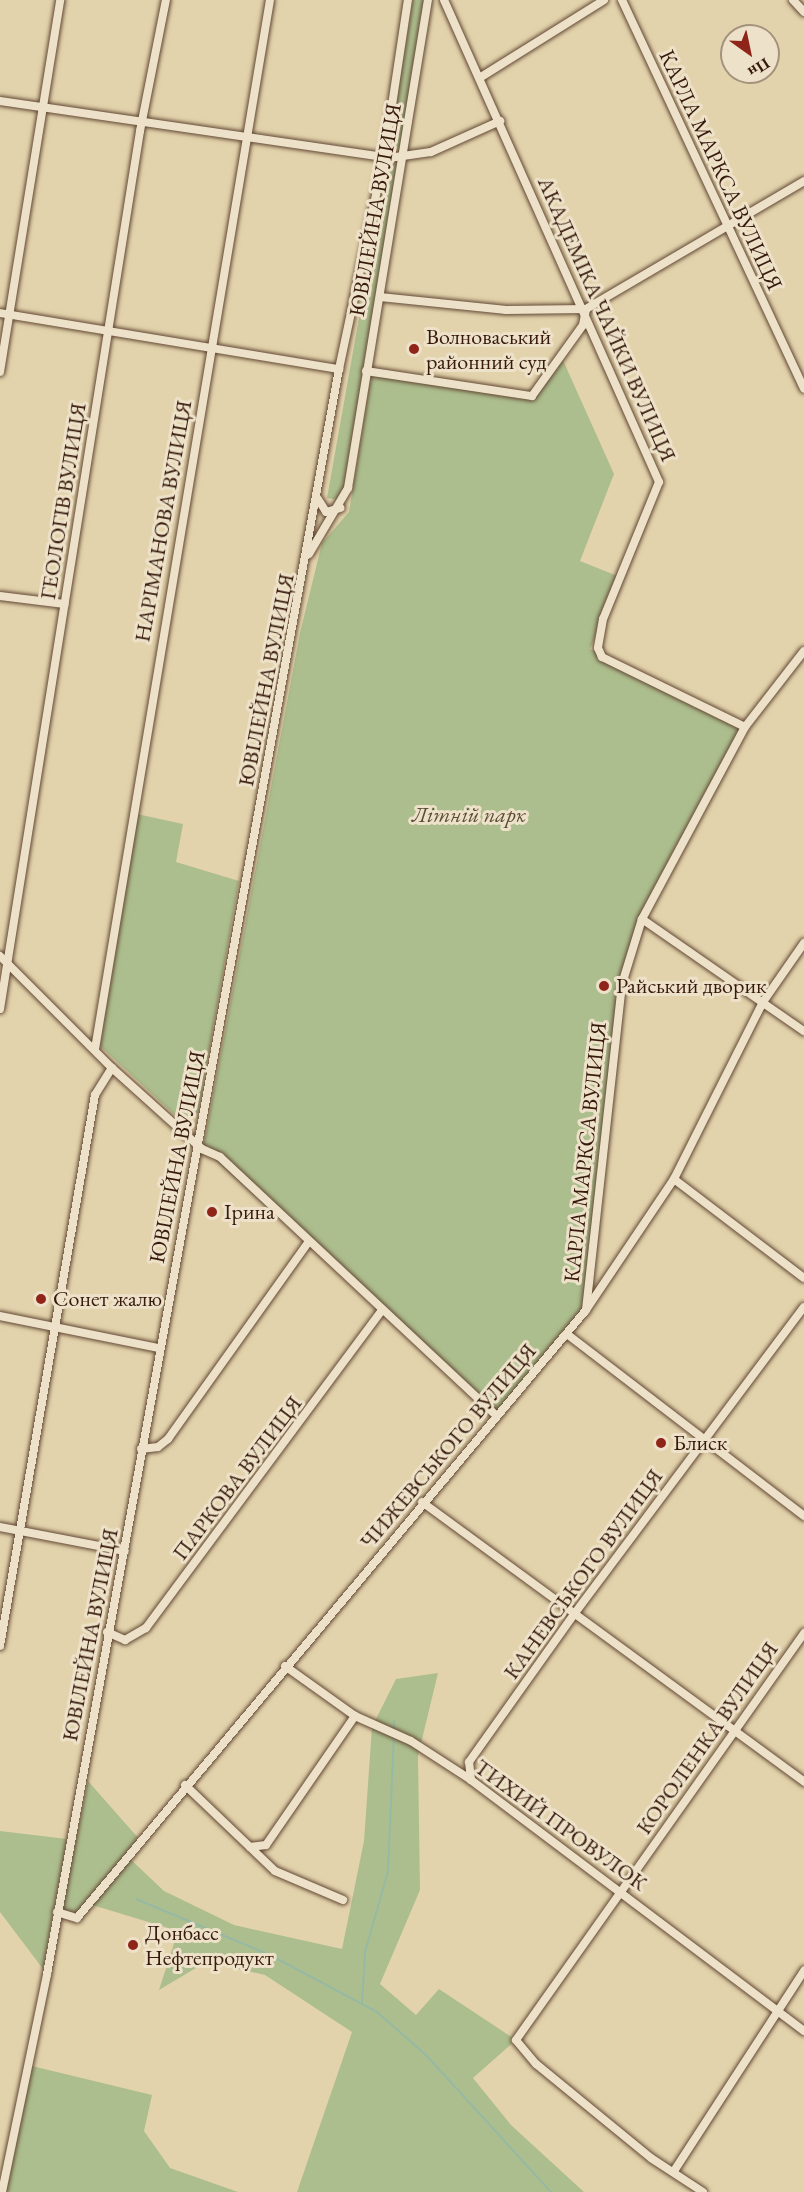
<!DOCTYPE html>
<html>
<head>
<meta charset="utf-8">
<style>
	body { margin:0 }
	#map { position:relative; width:804px; height:2192px; overflow:hidden; background:#e3d3ac; font-family:"EB Garamond",serif }
	div>[style] { position:absolute }
	[style*='--x'] { left:calc(var(--x)*1px); top:calc(var(--y)*1px); width:calc(var(--w)*1px); rotate:calc(var(--a)*1deg) }
	.green>* { inset:0; background:#adbe8e }
	.stream>* { height:2px; margin:-1px; padding:0 1px; transform-origin:1px; border-radius:1px; background:#96b9a4 }
	.roads { filter:drop-shadow(0 0 2px #624834) drop-shadow(0 0 2px #624834) }
	.minor>* { height:8px; margin:-4px; padding:0 4px; transform-origin:4px; border-radius:4px; background:#ede2c9 }
	.dots>* { width:16px; height:16px; translate:-50% -50%; box-sizing:border-box; border:3px solid #ede2c9; border-radius:50% }
	span { translate:-50% -50%; white-space:nowrap; text-align:center; line-height:1.15; -webkit-text-stroke:6px #ede2c9; paint-order:stroke }
	.street-label { font-size:22px; color:#371a0c }
	.poi-label { font-size:22px; color:#371a0c }
	.left { translate:0 -50%; text-align:left }
	.park-label { font-size:22px; color:#5a4b33; font-style:italic }
	.north { position:absolute; left:720px; top:24px; width:60px; height:60px; box-sizing:border-box; background:#ede2c9; border:2px solid #a4927d; border-radius:50%; rotate:147deg; font-size:16px; font-weight:700; line-height:24px; text-align:center; color:#371a0c }
	.north::after { content:''; display:block; margin:auto; width:21px; height:27px; background:#8f2418; clip-path:polygon(50% 0,100% 100%,50% 72%,0 100%) }
</style>
</head>
<body>
<div id="map">
	<div class="green">
		<div style="clip-path:polygon(413px 0,426px 0,402px 149px,388px 151px)"></div>
		<div style="clip-path:polygon(401px 163px,344px 501px,327px 498px,386px 166px)"></div>
		<div style="clip-path:polygon(562px 358px,614px 474px,580px 561px,620px 577px,590px 649px,745px 727px,642px 919px,622px 984px,586px 1310px,495px 1414px,203px 1149px,300px 633px,322px 543px,349px 512px,371px 377px,445px 379px,532px 396px)"></div>
		<div style="clip-path:polygon(137px 814px,183px 824px,176px 862px,239px 881px,198px 1113px,188px 1118px,177px 1117px,100px 1046px)"></div>
		<div style="clip-path:polygon(438px 1673px,418px 1756px,420px 1890px,380px 1984px,416px 2015px,439px 1989px,516px 2040px,473px 2078px,511px 2125px,584px 2192px,297px 2192px,352px 2032px,265px 1975px,206px 1962px,159px 1990px,178px 1931px,89px 1904px,77px 1918px,61px 1913px,88px 1781px,140px 1840px,127px 1856px,164px 1891px,234px 1925px,342px 1949px,364px 1841px,372px 1727px,396px 1679px)"></div>
		<div style="clip-path:polygon(0 1831px,67px 1839px,43px 1969px,0 1912px)"></div>
		<div style="clip-path:polygon(32px 2066px,152px 2095px,144px 2131px,170px 2168px,238px 2192px,6px 2192px)"></div>
	</div>
	<div class="stream">
		<div style="--x:394;--y:1730;--w:9;--a:-90"></div>
		<div style="--x:136;--y:1899;--w:145;--a:22.7"></div>
		<div style="--x:270;--y:1955;--w:121;--a:28"></div>
		<div style="--x:377;--y:2012;--w:64;--a:41.2"></div>
		<div style="--x:425;--y:2054;--w:187;--a:47.6"></div>
		<div style="--x:362;--y:2004;--w:52;--a:-86.7"></div>
		<div style="--x:365;--y:1952;--w:84;--a:-74.1"></div>
		<div style="--x:388;--y:1871;--w:136;--a:-87.5"></div>
	</div>
	<div class="roads">
		<div class="minor">
			<div style="--x:444;--y:0;--w:528;--a:65.96"></div>
			<div style="--x:659;--y:482;--w:148;--a:112.2"></div>
			<div style="--x:603;--y:619;--w:29;--a:100"></div>
			<div style="--x:598;--y:648;--w:10;--a:66"></div>
			<div style="--x:602;--y:657;--w:159;--a:26.1"></div>
			<div style="--x:622;--y:0;--w:429;--a:64.9"></div>
			<div style="--x:793;--y:0;--w:16;--a:47"></div>
			<div style="--x:481;--y:77;--w:145;--a:-32"></div>
			<div style="--x:0;--y:101;--w:393;--a:8.3"></div>
			<div style="--x:389;--y:158;--w:42;--a:-8.1"></div>
			<div style="--x:431;--y:152;--w:76;--a:-24.2"></div>
			<div style="--x:380;--y:297;--w:127;--a:5.9"></div>
			<div style="--x:506;--y:310;--w:80;--a:-0.7"></div>
			<div style="--x:586;--y:309;--w:253;--a:-30.4"></div>
			<div style="--x:0;--y:313;--w:344;--a:9.4"></div>
			<div style="--x:366;--y:371;--w:168;--a:8.6"></div>
			<div style="--x:532;--y:396;--w:87;--a:-54.3"></div>
			<div style="--x:583;--y:325;--w:16;--a:-79"></div>
			<div style="--x:0;--y:372;--w:377;--a:-80.8"></div>
			<div style="--x:318;--y:499;--w:15;--a:58"></div>
			<div style="--x:326;--y:512;--w:15;--a:-16"></div>
			<div style="--x:309;--y:554;--w:77;--a:-59.4"></div>
			<div style="--x:348;--y:488;--w:495;--a:-80.7"></div>
			<div style="--x:0;--y:596;--w:65;--a:7"></div>
			<div style="--x:642;--y:919;--w:197;--a:34.7"></div>
			<div style="--x:0;--y:956;--w:158;--a:45"></div>
			<div style="--x:112;--y:1068;--w:121;--a:42"></div>
			<div style="--x:202;--y:1149;--w:20;--a:24"></div>
			<div style="--x:220;--y:1157;--w:376;--a:43.1"></div>
			<div style="--x:0;--y:1009;--w:889;--a:-80.94"></div>
			<div style="--x:140;--y:131;--w:134;--a:-78.8"></div>
			<div style="--x:95;--y:1049;--w:1063;--a:-80.53"></div>
			<div style="--x:674;--y:1179;--w:163;--a:37.3"></div>
			<div style="--x:586;--y:1310;--w:328;--a:-83.7"></div>
			<div style="--x:622;--y:984;--w:68;--a:-72.9"></div>
			<div style="--x:642;--y:919;--w:218;--a:-61.8"></div>
			<div style="--x:745;--y:727;--w:96;--a:-52.2"></div>
			<div style="--x:0;--y:1316;--w:162;--a:11.4"></div>
			<div style="--x:567;--y:1334;--w:299;--a:37.5"></div>
			<div style="--x:141;--y:1449;--w:17;--a:-7"></div>
			<div style="--x:158;--y:1447;--w:13;--a:-39"></div>
			<div style="--x:168;--y:1439;--w:241;--a:-54.5"></div>
			<div style="--x:422;--y:1502;--w:474;--a:36.2"></div>
			<div style="--x:0;--y:1527;--w:127;--a:10.9"></div>
			<div style="--x:107;--y:1632;--w:20;--a:24"></div>
			<div style="--x:125;--y:1640;--w:24;--a:-30"></div>
			<div style="--x:146;--y:1628;--w:394;--a:-53.4"></div>
			<div style="--x:0;--y:1646;--w:559;--a:-80.22"></div>
			<div style="--x:95;--y:1095;--w:32;--a:-58"></div>
			<div style="--x:285;--y:1666;--w:86;--a:35.5"></div>
			<div style="--x:355;--y:1716;--w:61;--a:24.1"></div>
			<div style="--x:411;--y:1741;--w:72;--a:33"></div>
			<div style="--x:471;--y:1780;--w:417;--a:37"></div>
			<div style="--x:471;--y:1780;--w:18;--a:-96"></div>
			<div style="--x:469;--y:1762;--w:183;--a:-54.6"></div>
			<div style="--x:575;--y:1613;--w:382;--a:-53.2"></div>
			<div style="--x:185;--y:1785;--w:124;--a:43.7"></div>
			<div style="--x:275;--y:1871;--w:74;--a:23.1"></div>
			<div style="--x:250;--y:1847;--w:16;--a:-7"></div>
			<div style="--x:266;--y:1845;--w:157;--a:-55.4"></div>
			<div style="--x:57;--y:1912;--w:21;--a:17"></div>
			<div style="--x:77;--y:1918;--w:793;--a:-50.06"></div>
			<div style="--x:586;--y:1310;--w:158;--a:-56.1"></div>
			<div style="--x:674;--y:1179;--w:198;--a:-63.3"></div>
			<div style="--x:763;--y:1002;--w:72;--a:-55.2"></div>
			<div style="--x:674;--y:2171;--w:239;--a:-57"></div>
			<div style="--x:2;--y:2192;--w:223;--a:-78.3"></div>
			<div style="--x:47;--y:1974;--w:1631;--a:-79.69"></div>
			<div style="--x:339;--y:369;--w:216;--a:-78"></div>
			<div style="--x:384;--y:158;--w:160;--a:-81.4"></div>
			<div style="--x:703;--y:2192;--w:62;--a:-146.8"></div>
			<div style="--x:651;--y:2158;--w:149;--a:-140.7"></div>
			<div style="--x:536;--y:2064;--w:31;--a:-130"></div>
			<div style="--x:516;--y:2040;--w:499;--a:-54.7"></div>
		</div>
	</div>
	<div class="dots">
		<div style="left:414px;top:349px;background:#8f2418"></div>
		<div style="left:604px;top:986px;background:#8f2418"></div>
		<div style="left:212px;top:1212px;background:#8f2418"></div>
		<div style="left:41px;top:1299px;background:#8f2418"></div>
		<div style="left:661px;top:1443px;background:#8f2418"></div>
		<div style="left:133px;top:1945px;background:#8f2418"></div>
	</div>
	<div class="street-label">
		<span style="left:721px;top:170px;rotate:65deg">КАРЛА МАРКСА ВУЛИЦЯ</span>
		<span style="left:375px;top:210px;rotate:-80deg">ЮВІЛЕЙНА ВУЛИЦЯ</span>
		<span style="left:607px;top:319px;rotate:66deg">АКАДЕМІКА ЧАЙКИ ВУЛИЦЯ</span>
		<span style="left:63px;top:501px;rotate:-81deg">ГЕОЛОГІВ ВУЛИЦЯ</span>
		<span style="left:163px;top:521px;rotate:-80deg">НАРІМАНОВА ВУЛИЦЯ</span>
		<span style="left:266px;top:680px;rotate:-79deg">ЮВІЛЕЙНА ВУЛИЦЯ</span>
		<span style="left:585px;top:1152px;rotate:-84deg">КАРЛА МАРКСА ВУЛИЦЯ</span>
		<span style="left:177px;top:1157px;rotate:-79deg">ЮВІЛЕЙНА ВУЛИЦЯ</span>
		<span style="left:448px;top:1446px;rotate:-50deg">ЧИЖЕВСЬКОГО ВУЛИЦЯ</span>
		<span style="left:237px;top:1478px;rotate:-53deg">ПАРКОВА ВУЛИЦЯ</span>
		<span style="left:583px;top:1574px;rotate:-54deg">КАНЕВСЬКОГО ВУЛИЦЯ</span>
		<span style="left:90px;top:1635px;rotate:-79deg">ЮВІЛЕЙНА ВУЛИЦЯ</span>
		<span style="left:707px;top:1738px;rotate:-55deg">КОРОЛЕНКА ВУЛИЦЯ</span>
		<span style="left:561px;top:1825px;rotate:36deg">ТИХИЙ ПРОВУЛОК</span>
	</div>
	<div class="poi-label">
		<span class="left" style="left:426px;top:349px">Волноваський<br>районний суд</span>
		<span class="left" style="left:616px;top:986px">Райський дворик</span>
		<span class="left" style="left:224px;top:1212px">Ірина</span>
		<span class="left" style="left:53px;top:1299px">Сонет жалю</span>
		<span class="left" style="left:673px;top:1443px">Блиск</span>
		<span class="left" style="left:145px;top:1945px">Донбасс<br>Нефтепродукт</span>
	</div>
	<div class="park-label">
		<span style="left:469px;top:815px">Літній парк</span>
	</div>
	<div class="north">Пн</div>
</div>
</body>
</html>
